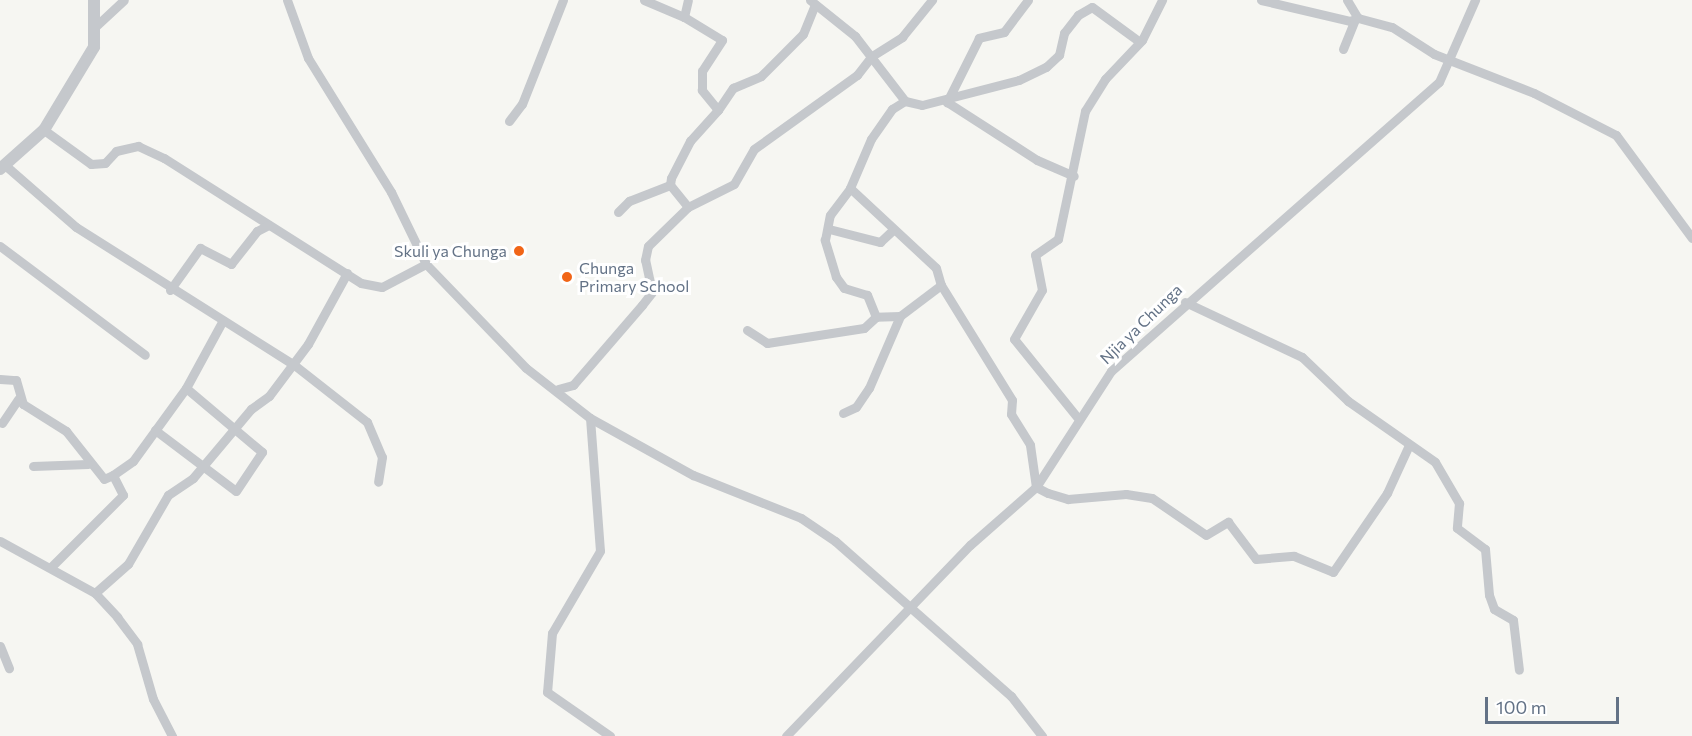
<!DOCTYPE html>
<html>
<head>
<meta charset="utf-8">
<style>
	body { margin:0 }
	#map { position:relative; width:1692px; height:736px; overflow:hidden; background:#f6f6f2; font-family:Commissioner,sans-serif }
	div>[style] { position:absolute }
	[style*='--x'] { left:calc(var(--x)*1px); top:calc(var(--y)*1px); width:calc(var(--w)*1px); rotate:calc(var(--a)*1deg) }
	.minor>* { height:9px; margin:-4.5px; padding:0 4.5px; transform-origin:4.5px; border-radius:4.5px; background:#c5c8cc }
	.tertiary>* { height:12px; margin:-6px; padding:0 6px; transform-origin:6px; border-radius:6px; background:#c5c8cc }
	.dots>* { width:16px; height:16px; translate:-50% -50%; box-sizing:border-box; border:3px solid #fff; border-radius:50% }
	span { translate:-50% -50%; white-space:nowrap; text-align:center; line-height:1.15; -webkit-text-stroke:6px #fff; paint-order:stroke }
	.poi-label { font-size:16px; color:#637286 }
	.right { translate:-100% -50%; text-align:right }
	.left { translate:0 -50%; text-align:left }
	.street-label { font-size:16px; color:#637286 }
	.scale { position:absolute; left:1485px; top:697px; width:134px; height:27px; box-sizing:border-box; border:3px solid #637286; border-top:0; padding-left:8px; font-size:18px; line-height:21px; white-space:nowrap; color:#637286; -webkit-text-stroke:4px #fff; paint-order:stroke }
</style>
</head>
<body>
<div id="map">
	<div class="minor">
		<div style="--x:287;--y:0;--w:62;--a:70.1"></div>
		<div style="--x:308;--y:58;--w:158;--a:58.2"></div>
		<div style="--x:391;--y:192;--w:80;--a:64.1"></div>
		<div style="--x:426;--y:264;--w:144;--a:46.1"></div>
		<div style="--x:526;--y:368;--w:81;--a:38"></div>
		<div style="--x:590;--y:418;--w:118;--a:29"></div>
		<div style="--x:693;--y:475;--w:116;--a:21.7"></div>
		<div style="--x:801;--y:518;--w:41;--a:34.1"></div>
		<div style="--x:835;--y:541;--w:235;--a:41.4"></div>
		<div style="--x:1011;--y:696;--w:51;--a:52.2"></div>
		<div style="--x:644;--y:0;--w:43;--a:23"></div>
		<div style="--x:810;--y:0;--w:58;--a:38.7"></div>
		<div style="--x:855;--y:36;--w:82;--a:52.4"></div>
		<div style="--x:905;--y:101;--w:17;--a:13"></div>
		<div style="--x:922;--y:105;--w:100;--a:-14.5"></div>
		<div style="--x:1019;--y:80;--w:30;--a:-26"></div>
		<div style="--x:1046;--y:67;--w:18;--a:-43"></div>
		<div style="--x:1059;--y:55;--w:23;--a:-77"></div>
		<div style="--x:1064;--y:33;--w:23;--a:-52"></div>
		<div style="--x:1078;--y:15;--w:16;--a:-30"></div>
		<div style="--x:1092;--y:7;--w:59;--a:36.1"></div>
		<div style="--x:1028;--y:0;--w:40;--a:127"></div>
		<div style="--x:1004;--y:32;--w:26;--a:167"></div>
		<div style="--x:979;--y:38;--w:72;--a:116.6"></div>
		<div style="--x:947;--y:102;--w:107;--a:32.8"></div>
		<div style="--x:1037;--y:160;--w:40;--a:23.4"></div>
		<div style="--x:1261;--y:0;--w:91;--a:13.3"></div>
		<div style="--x:1350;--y:21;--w:9;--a:-21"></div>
		<div style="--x:1347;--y:0;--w:21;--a:59"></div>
		<div style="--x:1358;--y:18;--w:35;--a:15"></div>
		<div style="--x:1392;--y:27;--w:50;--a:32.7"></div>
		<div style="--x:1434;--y:54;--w:107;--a:21.3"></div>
		<div style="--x:1534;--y:93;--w:92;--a:27.1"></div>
		<div style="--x:1616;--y:135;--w:128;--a:53.6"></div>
		<div style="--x:96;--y:26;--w:38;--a:-43"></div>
		<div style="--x:1343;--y:49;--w:32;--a:-68"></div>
		<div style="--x:718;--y:110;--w:27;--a:-56"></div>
		<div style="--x:733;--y:88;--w:30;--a:-23"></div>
		<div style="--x:761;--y:76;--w:59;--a:-45"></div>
		<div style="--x:803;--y:34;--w:32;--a:-68"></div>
		<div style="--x:509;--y:121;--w:21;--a:-53"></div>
		<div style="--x:522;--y:104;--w:112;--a:-68.5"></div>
		<div style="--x:44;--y:130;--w:58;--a:35.9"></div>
		<div style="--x:91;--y:164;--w:14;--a:-4"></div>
		<div style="--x:105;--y:163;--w:16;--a:-47"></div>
		<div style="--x:116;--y:151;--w:23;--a:-13"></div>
		<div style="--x:138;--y:146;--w:29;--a:25"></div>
		<div style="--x:164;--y:158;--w:233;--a:32.4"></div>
		<div style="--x:361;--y:283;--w:21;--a:11"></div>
		<div style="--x:382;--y:287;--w:50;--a:-27.6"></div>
		<div style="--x:6;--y:166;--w:93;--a:41.1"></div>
		<div style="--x:76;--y:227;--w:257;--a:32.3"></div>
		<div style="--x:293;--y:364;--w:94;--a:38.1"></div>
		<div style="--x:367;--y:422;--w:38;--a:67"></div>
		<div style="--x:382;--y:457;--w:25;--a:99"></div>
		<div style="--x:850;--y:188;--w:117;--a:42.9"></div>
		<div style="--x:936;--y:268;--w:18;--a:74"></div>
		<div style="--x:941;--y:285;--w:51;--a:142.9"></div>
		<div style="--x:900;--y:316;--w:24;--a:178"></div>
		<div style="--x:688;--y:207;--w:51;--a:-26.6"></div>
		<div style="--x:734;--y:184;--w:40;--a:-60.3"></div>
		<div style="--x:754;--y:149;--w:127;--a:-35.7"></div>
		<div style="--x:857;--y:75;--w:24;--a:-52"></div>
		<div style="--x:872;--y:56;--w:36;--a:-32"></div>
		<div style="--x:902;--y:37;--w:48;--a:-51"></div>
		<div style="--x:618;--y:212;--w:16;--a:-45"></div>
		<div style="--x:629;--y:201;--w:44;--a:-21.3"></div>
		<div style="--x:829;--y:229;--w:53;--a:14.3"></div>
		<div style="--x:880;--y:242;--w:16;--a:-43"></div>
		<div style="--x:0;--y:246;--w:181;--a:36.9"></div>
		<div style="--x:941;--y:285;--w:135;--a:58.3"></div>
		<div style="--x:1012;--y:400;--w:14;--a:94"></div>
		<div style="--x:1011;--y:414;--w:36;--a:58"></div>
		<div style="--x:1030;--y:445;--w:42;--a:81.9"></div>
		<div style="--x:1036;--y:487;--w:13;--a:27"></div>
		<div style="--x:1048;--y:493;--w:21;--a:17"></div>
		<div style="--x:1068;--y:499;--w:58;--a:-4.9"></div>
		<div style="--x:1126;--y:494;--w:26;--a:9"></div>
		<div style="--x:1152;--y:498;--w:65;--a:34.4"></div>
		<div style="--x:1206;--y:535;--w:26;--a:-31"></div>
		<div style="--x:1228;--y:522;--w:46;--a:52.9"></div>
		<div style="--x:1256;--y:559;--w:38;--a:-5"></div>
		<div style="--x:1294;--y:556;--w:42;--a:22.3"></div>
		<div style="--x:1333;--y:572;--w:96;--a:-55.6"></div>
		<div style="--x:1387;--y:493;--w:53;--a:-65.4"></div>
		<div style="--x:170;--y:290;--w:52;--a:-54.5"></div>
		<div style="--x:200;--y:248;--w:35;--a:27"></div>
		<div style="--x:231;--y:264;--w:42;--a:-51.8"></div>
		<div style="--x:257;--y:231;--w:13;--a:-27"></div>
		<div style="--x:1185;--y:302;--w:129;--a:25.2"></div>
		<div style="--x:1302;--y:357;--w:64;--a:43.7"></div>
		<div style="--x:1348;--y:401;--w:106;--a:35"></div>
		<div style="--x:1435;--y:462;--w:48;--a:59.7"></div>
		<div style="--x:1459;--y:503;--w:25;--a:95"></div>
		<div style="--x:1457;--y:528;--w:35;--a:37"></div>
		<div style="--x:1485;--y:549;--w:46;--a:85"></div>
		<div style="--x:1489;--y:595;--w:15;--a:70"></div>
		<div style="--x:1494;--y:609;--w:22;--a:30"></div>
		<div style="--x:1513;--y:620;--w:50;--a:83.2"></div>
		<div style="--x:747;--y:330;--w:24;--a:33"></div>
		<div style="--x:767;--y:343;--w:98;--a:-8.8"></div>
		<div style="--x:864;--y:328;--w:16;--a:-43"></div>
		<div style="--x:876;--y:317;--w:24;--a:-112"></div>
		<div style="--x:867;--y:295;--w:24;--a:-163"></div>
		<div style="--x:844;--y:288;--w:14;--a:-126"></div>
		<div style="--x:836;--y:277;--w:39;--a:-107"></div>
		<div style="--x:825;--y:240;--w:25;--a:-79"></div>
		<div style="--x:830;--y:215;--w:34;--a:-53"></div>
		<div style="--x:850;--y:188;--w:53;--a:-66.8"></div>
		<div style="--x:871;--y:139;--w:37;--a:-55"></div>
		<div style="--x:892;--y:109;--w:15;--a:-32"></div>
		<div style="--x:0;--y:379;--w:16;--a:4"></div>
		<div style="--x:16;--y:380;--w:25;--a:74"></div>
		<div style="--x:23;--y:404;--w:51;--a:32.1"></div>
		<div style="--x:66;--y:431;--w:61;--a:51.6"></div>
		<div style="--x:104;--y:479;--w:10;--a:-24"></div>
		<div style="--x:558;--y:389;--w:16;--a:-15"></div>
		<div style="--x:573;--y:385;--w:106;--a:-49.2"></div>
		<div style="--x:642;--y:305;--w:16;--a:-52"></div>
		<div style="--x:652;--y:292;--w:33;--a:-102"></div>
		<div style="--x:645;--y:260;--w:14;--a:-78"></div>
		<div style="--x:648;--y:246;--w:56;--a:-44.3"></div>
		<div style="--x:688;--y:207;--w:28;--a:-129"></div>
		<div style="--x:670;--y:185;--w:7;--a:-82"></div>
		<div style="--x:671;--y:178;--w:42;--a:-62.8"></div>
		<div style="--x:690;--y:141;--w:42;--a:-47.9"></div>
		<div style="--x:718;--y:110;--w:26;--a:-129"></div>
		<div style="--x:702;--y:90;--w:19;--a:-90"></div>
		<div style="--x:702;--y:71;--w:37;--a:-57"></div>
		<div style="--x:722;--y:40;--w:44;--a:-148.8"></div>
		<div style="--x:684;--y:17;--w:17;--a:-77"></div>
		<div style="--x:843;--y:413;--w:14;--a:-25"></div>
		<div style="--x:856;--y:407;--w:23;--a:-56"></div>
		<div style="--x:869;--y:388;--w:78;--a:-66.7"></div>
		<div style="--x:1077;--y:417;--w:100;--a:-128.9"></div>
		<div style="--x:1014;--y:339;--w:56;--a:-60.3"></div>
		<div style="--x:1042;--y:290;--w:36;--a:-101"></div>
		<div style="--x:1035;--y:255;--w:28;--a:-35"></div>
		<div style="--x:1058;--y:239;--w:131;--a:-78.1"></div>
		<div style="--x:1085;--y:111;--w:38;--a:-58"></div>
		<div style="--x:1105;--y:79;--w:54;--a:-46.5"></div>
		<div style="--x:1142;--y:40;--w:45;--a:-63.4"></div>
		<div style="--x:590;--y:418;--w:133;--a:85.7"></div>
		<div style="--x:600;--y:551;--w:95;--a:120.3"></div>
		<div style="--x:552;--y:633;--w:59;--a:94.8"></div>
		<div style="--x:547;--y:692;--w:77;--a:34.9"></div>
		<div style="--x:2;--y:423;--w:29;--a:-56"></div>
		<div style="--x:155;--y:430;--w:101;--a:37"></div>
		<div style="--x:236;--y:491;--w:47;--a:-56.3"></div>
		<div style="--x:262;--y:452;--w:99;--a:-139.9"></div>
		<div style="--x:33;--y:466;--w:55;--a:-2.1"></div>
		<div style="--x:0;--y:541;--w:108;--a:28.7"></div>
		<div style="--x:95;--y:593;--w:33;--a:47"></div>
		<div style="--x:117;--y:617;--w:34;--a:53"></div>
		<div style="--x:137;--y:644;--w:57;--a:73.8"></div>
		<div style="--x:153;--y:699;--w:42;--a:62.8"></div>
		<div style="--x:51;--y:567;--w:102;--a:-45"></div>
		<div style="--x:123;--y:495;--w:22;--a:-117"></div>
		<div style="--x:113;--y:475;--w:24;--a:-35"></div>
		<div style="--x:133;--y:461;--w:90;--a:-54"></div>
		<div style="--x:186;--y:388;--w:77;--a:-61.4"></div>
		<div style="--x:95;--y:593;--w:44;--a:-41.3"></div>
		<div style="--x:128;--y:564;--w:80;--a:-59.9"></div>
		<div style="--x:168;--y:495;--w:30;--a:-34"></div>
		<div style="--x:193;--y:478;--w:90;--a:-50"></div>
		<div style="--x:251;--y:409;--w:22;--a:-36"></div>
		<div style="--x:269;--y:396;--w:65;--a:-53.1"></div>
		<div style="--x:308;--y:344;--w:81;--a:-61.2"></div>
		<div style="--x:0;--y:646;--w:24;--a:68"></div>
		<div style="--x:786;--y:736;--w:265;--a:-46.1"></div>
		<div style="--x:970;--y:545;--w:88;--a:-41.3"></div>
		<div style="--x:1036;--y:487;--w:138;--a:-57.1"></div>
		<div style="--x:1111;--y:371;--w:437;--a:-41.4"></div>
		<div style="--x:1439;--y:82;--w:90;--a:-66.3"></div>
	</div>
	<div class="tertiary">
		<div style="--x:0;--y:169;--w:59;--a:-41.6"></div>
		<div style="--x:44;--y:130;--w:97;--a:-58.9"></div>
		<div style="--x:94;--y:47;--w:47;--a:-90"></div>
	</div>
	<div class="dots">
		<div style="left:519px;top:251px;background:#f16517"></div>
		<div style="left:567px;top:277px;background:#f16517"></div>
	</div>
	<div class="poi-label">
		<span class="right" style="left:507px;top:251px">Skuli ya Chunga</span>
		<span class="left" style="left:579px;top:277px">Chunga<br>Primary School</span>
	</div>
	<div class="street-label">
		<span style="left:1141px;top:324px;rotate:-44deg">Njia ya Chunga</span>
	</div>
	<div class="scale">100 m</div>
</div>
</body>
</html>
